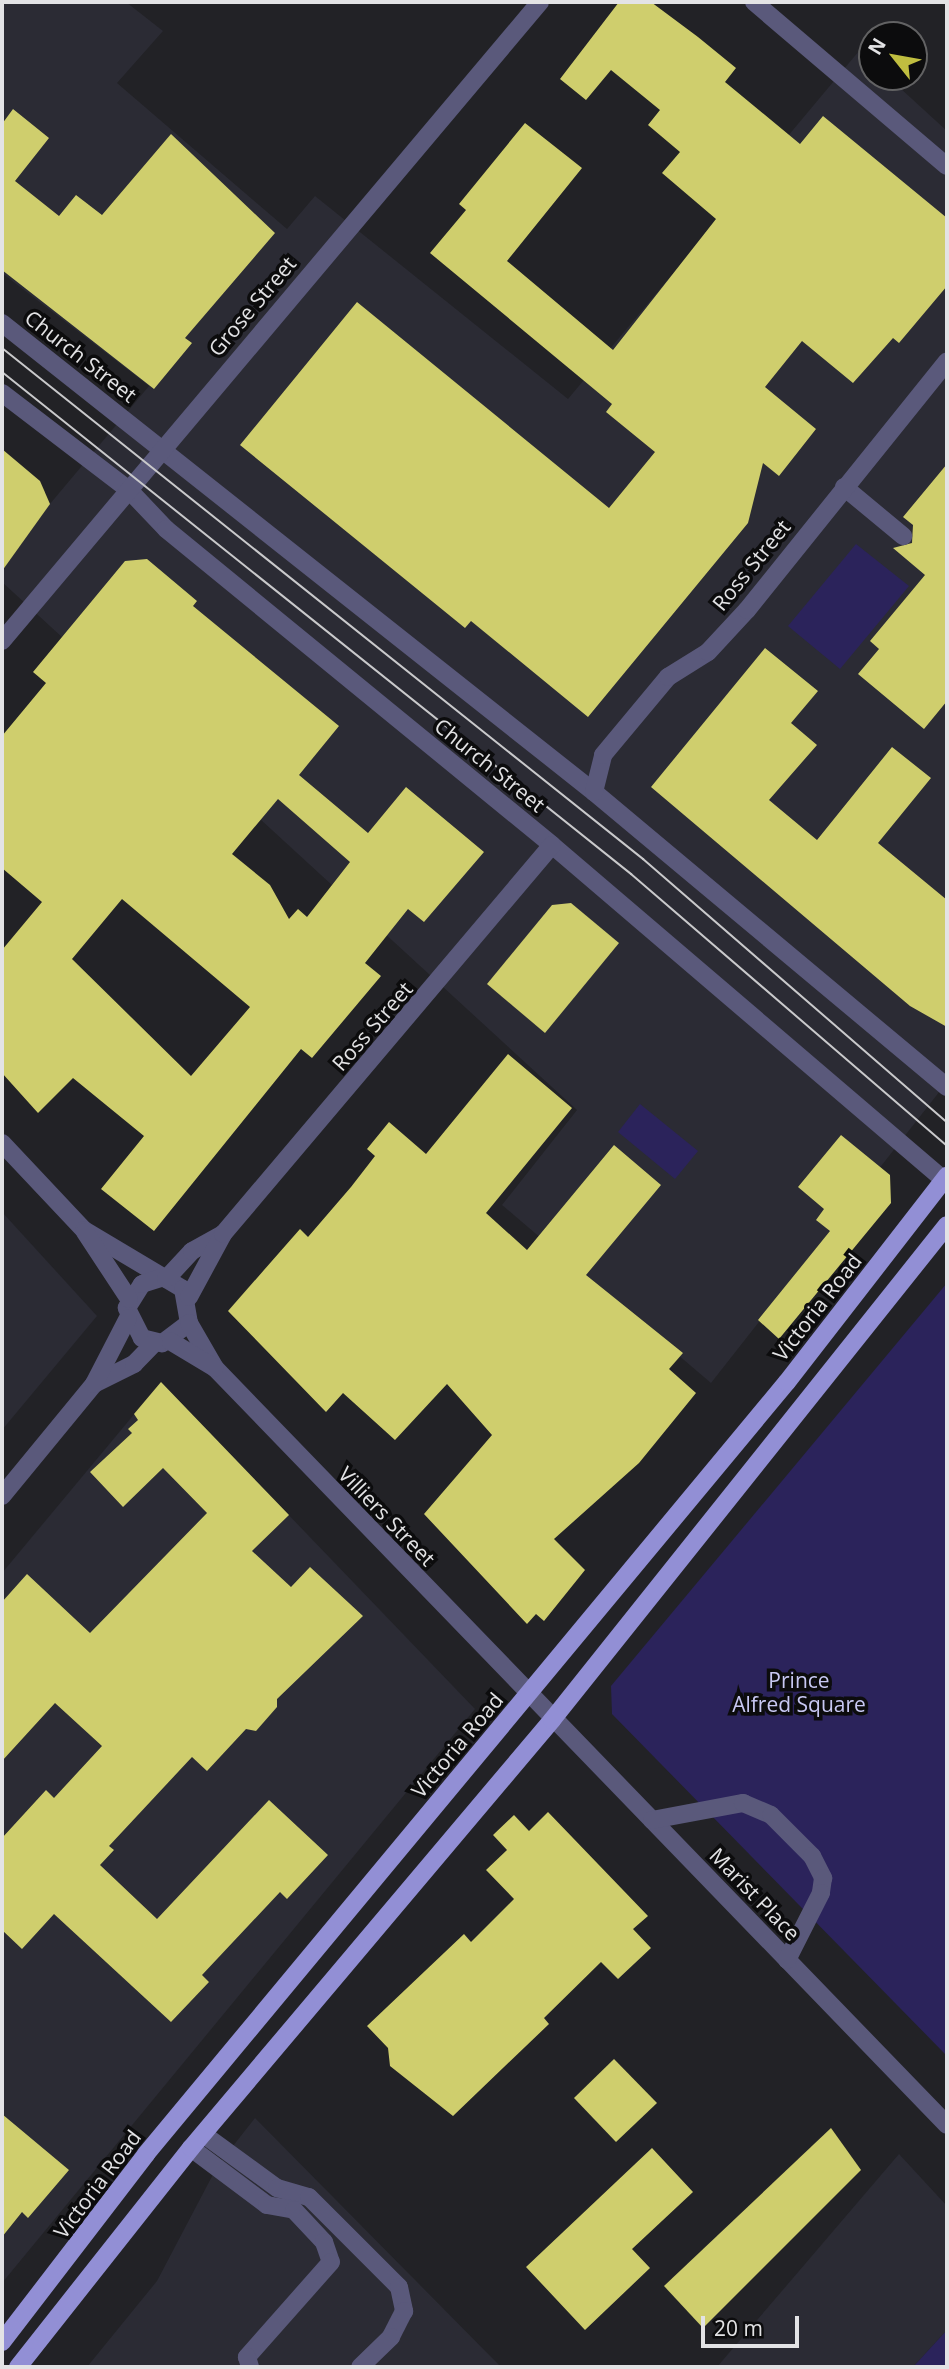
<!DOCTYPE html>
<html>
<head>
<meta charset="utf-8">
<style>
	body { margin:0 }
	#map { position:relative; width:949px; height:2369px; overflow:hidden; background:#222226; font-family:"Open Sans",sans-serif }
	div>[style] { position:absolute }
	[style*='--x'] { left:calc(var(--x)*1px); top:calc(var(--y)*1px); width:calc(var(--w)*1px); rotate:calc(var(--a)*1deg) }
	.built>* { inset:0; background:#2b2b34 }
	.green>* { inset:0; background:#2b235b }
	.building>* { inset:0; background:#cfce6d }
	.minor>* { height:18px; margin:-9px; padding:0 9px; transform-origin:9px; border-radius:9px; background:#5a597b }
	.major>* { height:18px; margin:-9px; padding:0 9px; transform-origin:9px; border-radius:9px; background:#928fd5 }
	.tram>* { height:2px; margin:-1px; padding:0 1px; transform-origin:1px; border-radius:1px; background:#c9c9cb }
	span { translate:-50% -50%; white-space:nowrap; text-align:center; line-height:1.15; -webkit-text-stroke:7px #0c0c0d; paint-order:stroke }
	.street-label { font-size:21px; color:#e3e3e5 }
	.park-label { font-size:21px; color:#c8c8f3 }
	.frame { position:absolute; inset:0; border:4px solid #e3e3e5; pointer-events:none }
	.north { position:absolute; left:858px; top:21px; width:70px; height:70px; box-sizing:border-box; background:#0c0c0d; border:2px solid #626263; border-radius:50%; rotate:301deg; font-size:19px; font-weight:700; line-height:28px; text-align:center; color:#e3e3e5 }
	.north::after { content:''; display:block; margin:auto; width:24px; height:32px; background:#c0be40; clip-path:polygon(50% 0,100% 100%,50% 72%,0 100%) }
	.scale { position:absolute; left:701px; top:2316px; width:98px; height:32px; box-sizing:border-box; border:4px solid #e3e3e5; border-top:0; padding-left:9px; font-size:21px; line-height:24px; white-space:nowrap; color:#e3e3e5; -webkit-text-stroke:5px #0c0c0d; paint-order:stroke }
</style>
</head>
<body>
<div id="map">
	<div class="built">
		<div style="clip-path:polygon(2px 2px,126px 2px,163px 31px,117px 83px,287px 229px,315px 196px,568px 399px,859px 51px,872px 63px,872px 77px,888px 77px,947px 131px,947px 1082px,711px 1383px,502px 1205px,577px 1110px,2px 582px,2px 561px,149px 386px,2px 273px)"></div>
		<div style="clip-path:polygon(2px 1212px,97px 1316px,2px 1430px)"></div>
		<div style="clip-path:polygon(161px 1382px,475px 1709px,2px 2283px,2px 1573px)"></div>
		<div style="clip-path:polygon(255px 2118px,501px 2367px,87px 2367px,157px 2281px,218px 2165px)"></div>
		<div style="clip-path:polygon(899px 2154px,947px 2206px,947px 2330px,913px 2367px,717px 2367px)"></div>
	</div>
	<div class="green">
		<div style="clip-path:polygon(856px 544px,909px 586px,840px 669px,788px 626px)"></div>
		<div style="clip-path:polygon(640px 1104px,698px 1151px,675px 1179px,618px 1132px)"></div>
		<div style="clip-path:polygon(947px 1283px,947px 2056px,612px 1714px,611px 1686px)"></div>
		<div style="clip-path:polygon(947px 2330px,947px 2367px,913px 2367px)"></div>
	</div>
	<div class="building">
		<div style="clip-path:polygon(619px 2px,651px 2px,698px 37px,736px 68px,725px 82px,800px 144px,823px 116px,947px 218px,947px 286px,899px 343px,893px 338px,853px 383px,802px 341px,765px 387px,816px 429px,779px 476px,763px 463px,748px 523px,588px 717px,471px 621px,465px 628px,240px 445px,357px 302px,609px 508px,655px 452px,606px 412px,612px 404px,430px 253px,466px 210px,459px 204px,525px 123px,582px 168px,507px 261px,613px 350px,716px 219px,662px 173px,680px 152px,648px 125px,660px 110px,611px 70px,586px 100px,560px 79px)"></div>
		<div style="clip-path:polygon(13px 109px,49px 138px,15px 181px,59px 216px,76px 195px,102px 215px,171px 134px,275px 233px,185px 338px,192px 343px,154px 389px,2px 270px,2px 124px)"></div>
		<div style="clip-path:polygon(2px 449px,40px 481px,50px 504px,2px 571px)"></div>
		<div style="clip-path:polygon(947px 464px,947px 701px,924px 729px,858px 674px,879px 649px,870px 641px,925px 575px,893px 548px,912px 543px,913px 525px,903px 517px)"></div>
		<div style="clip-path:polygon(evenodd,147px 559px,197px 601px,193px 606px,339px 726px,299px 775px,368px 833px,406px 787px,484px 852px,424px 922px,408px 909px,365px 963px,381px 976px,312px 1058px,301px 1049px,154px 1231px,101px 1189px,144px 1136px,73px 1078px,38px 1113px,2px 1073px,2px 950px,42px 902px,2px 868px,2px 736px,46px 683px,33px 672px,125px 561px,147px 559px,278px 799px,350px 862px,307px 917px,298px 909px,289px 919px,270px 885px,232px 854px,278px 799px,147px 559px,122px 899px,250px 1007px,191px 1076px,72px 959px,122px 899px)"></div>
		<div style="clip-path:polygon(765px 648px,818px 691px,791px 723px,817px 745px,769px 800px,817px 840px,892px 747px,931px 778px,878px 843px,947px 900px,947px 1027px,910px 1006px,651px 787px)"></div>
		<div style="clip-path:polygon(571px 903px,619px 943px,545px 1033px,487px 984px,552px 905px)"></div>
		<div style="clip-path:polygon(508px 1054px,572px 1108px,486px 1213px,527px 1250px,614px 1145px,661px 1185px,586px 1275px,683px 1353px,669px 1369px,696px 1393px,639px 1463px,554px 1539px,585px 1570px,544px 1621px,536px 1614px,527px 1624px,424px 1514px,492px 1435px,447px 1384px,395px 1440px,343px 1393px,326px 1412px,228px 1311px,300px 1229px,308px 1237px,351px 1187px,375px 1156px,367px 1149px,389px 1122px,426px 1154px)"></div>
		<div style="clip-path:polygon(841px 1135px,890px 1175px,891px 1203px,779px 1339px,758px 1320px,830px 1231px,816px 1220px,824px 1209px,798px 1187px)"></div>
		<div style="clip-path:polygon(161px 1382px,289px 1515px,252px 1551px,291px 1587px,310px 1567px,363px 1616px,277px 1699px,277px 1707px,256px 1731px,246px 1729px,207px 1771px,192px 1757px,109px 1846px,114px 1850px,100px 1865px,157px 1919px,269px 1800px,328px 1855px,287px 1899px,280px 1892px,202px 1975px,209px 1982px,171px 2022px,54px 1914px,22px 1949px,2px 1930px,2px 1838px,46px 1790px,54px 1798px,102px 1746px,55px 1703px,2px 1761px,2px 1602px,27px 1574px,90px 1633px,207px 1513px,163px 1468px,123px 1507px,90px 1472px,132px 1433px,128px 1429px,138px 1420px,134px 1414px)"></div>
		<div style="clip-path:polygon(548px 1812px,648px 1916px,633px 1929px,651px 1948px,618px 1979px,601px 1962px,544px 2018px,549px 2024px,453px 2116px,390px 2066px,388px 2048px,367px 2026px,464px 1934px,471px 1942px,514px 1899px,486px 1870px,507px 1850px,493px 1835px,514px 1815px,529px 1831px)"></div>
		<div style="clip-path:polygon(614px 2059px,657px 2103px,616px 2142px,574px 2098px)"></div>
		<div style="clip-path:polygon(2px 2114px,69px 2170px,28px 2218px,22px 2212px,2px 2237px)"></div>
		<div style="clip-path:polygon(831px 2128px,861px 2170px,703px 2328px,664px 2286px)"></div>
		<div style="clip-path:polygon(652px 2148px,693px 2192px,632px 2249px,650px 2268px,585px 2330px,526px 2267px)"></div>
	</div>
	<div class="minor">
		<div style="--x:754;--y:2;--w:253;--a:40.4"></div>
		<div style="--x:2;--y:323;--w:755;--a:38.39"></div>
		<div style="--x:594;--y:792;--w:460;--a:39.9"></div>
		<div style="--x:2;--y:393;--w:160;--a:37.4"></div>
		<div style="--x:129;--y:490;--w:54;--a:46.5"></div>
		<div style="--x:166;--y:529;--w:499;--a:39.3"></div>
		<div style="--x:552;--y:845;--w:516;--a:40.52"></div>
		<div style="--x:844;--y:487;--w:77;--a:39.7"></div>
		<div style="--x:2;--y:641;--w:835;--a:-49.9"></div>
		<div style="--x:594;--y:792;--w:38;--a:-76"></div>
		<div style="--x:603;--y:755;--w:102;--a:-50.2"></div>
		<div style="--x:668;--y:677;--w:47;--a:-32"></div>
		<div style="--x:708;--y:652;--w:57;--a:-47.1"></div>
		<div style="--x:747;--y:610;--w:319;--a:-51.2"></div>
		<div style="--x:2;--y:1143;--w:120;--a:46.7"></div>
		<div style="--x:84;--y:1230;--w:115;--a:30.8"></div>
		<div style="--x:183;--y:1289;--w:35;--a:80"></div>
		<div style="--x:189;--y:1323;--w:34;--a:143"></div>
		<div style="--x:162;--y:1343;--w:21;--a:-166"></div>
		<div style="--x:142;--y:1338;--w:34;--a:-117"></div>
		<div style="--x:127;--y:1308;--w:28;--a:-58"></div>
		<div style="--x:142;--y:1284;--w:20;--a:-18"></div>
		<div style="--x:85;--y:1232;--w:80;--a:56.7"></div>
		<div style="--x:166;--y:1279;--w:38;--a:-47"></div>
		<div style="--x:192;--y:1251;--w:35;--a:-29"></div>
		<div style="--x:189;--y:1297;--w:72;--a:-61.6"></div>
		<div style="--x:223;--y:1234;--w:509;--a:-49.78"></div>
		<div style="--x:189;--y:1323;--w:52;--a:60"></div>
		<div style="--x:215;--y:1368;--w:1053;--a:45.96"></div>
		<div style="--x:170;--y:1341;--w:52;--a:31"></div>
		<div style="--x:94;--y:1384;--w:45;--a:-26.6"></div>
		<div style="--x:134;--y:1364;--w:29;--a:-46"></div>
		<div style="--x:2;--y:1496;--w:145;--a:-50.6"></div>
		<div style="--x:94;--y:1384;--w:74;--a:-62.7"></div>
		<div style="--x:652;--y:1820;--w:93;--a:-10.6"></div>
		<div style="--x:743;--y:1803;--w:30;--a:23"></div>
		<div style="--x:771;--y:1815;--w:58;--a:45"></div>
		<div style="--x:812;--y:1856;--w:25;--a:63"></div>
		<div style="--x:823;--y:1878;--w:15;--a:98"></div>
		<div style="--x:821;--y:1893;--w:75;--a:116.9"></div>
		<div style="--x:203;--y:2134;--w:92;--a:36.1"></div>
		<div style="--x:277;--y:2188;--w:33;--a:16"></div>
		<div style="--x:309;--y:2197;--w:127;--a:45"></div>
		<div style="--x:399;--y:2287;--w:25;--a:78"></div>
		<div style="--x:404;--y:2311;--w:29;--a:117"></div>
		<div style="--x:391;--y:2337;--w:43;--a:135.9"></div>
		<div style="--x:191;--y:2148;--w:95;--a:36.9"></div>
		<div style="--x:267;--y:2205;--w:27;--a:10"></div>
		<div style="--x:294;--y:2210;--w:44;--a:46.8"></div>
		<div style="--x:324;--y:2242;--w:21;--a:71"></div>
		<div style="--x:331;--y:2262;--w:127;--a:131.5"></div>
		<div style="--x:247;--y:2357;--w:10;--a:73"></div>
	</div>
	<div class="major">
		<div style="--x:2;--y:2342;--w:237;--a:-52.5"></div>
		<div style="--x:146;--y:2154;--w:1003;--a:-50.3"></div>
		<div style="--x:787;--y:1382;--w:261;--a:-52.2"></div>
		<div style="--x:18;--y:2367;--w:279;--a:-51.7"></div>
		<div style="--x:191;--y:2148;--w:560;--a:-49.85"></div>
		<div style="--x:552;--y:1720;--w:633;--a:-51.41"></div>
	</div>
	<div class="tram">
		<div style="--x:2;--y:348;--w:820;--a:38.56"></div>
		<div style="--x:643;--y:859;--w:402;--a:40.9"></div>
		<div style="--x:2;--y:372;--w:805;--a:38.59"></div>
		<div style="--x:631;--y:874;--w:417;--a:40.7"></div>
	</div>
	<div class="street-label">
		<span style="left:252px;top:306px;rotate:-50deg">Grose Street</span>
		<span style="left:81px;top:356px;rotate:38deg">Church Street</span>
		<span style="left:751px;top:565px;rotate:-51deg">Ross Street</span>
		<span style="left:490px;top:765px;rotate:39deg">Church Street</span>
		<span style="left:372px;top:1026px;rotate:-49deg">Ross Street</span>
		<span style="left:817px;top:1307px;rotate:-52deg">Victoria Road</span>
		<span style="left:387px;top:1516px;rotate:46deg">Villiers Street</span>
		<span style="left:457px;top:1745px;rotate:-50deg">Victoria Road</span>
		<span style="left:755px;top:1894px;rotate:46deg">Marist Place</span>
		<span style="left:97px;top:2184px;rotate:-53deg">Victoria Road</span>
	</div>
	<div class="park-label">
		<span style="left:799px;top:1692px">Prince<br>Alfred Square</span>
	</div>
	<div class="frame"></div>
	<div class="north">N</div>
	<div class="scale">20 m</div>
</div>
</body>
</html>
